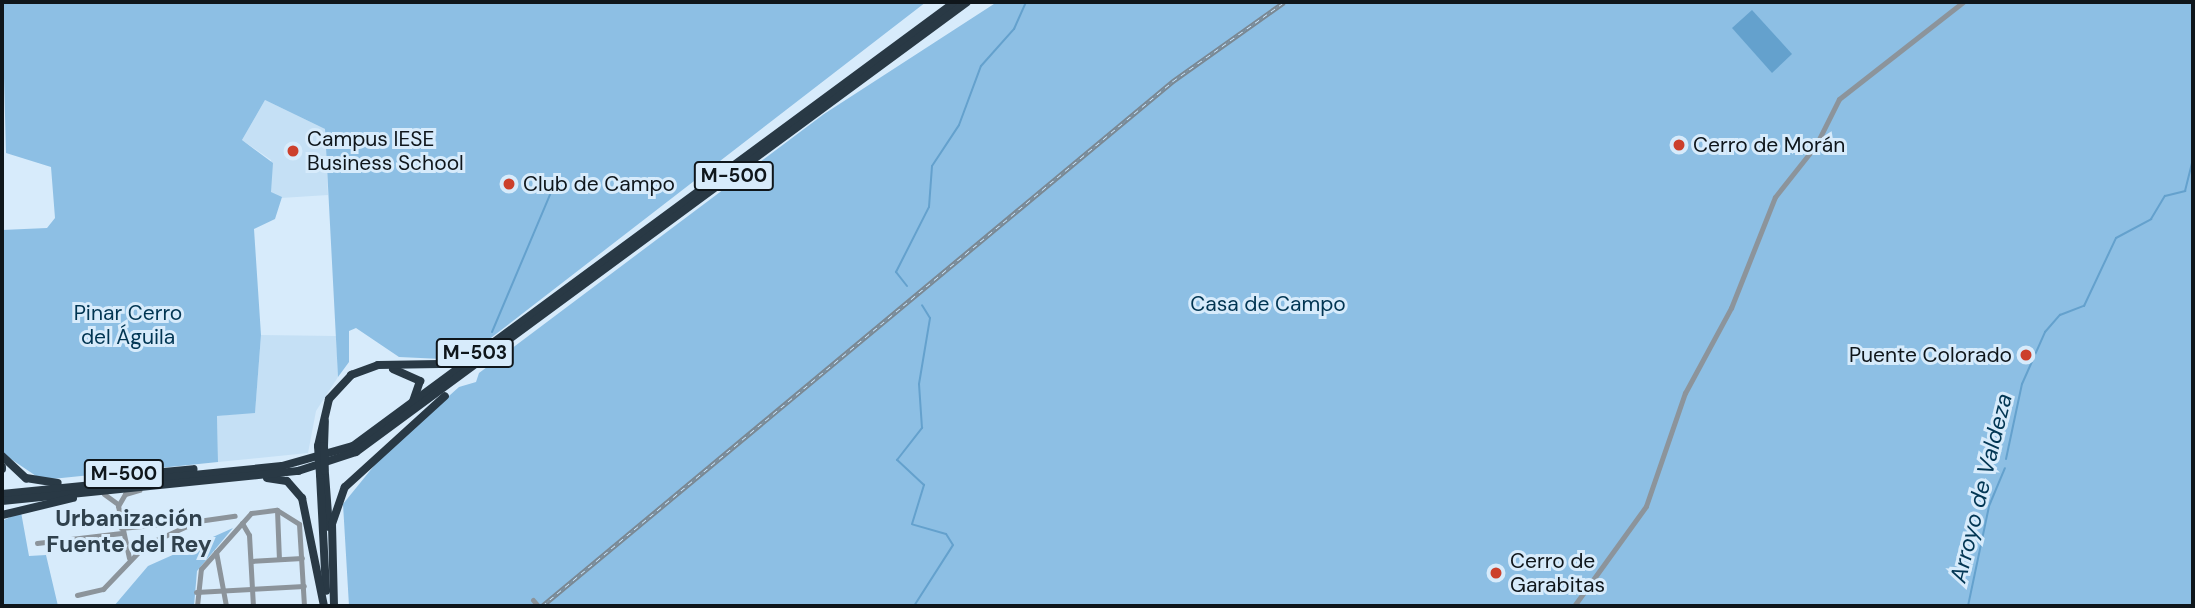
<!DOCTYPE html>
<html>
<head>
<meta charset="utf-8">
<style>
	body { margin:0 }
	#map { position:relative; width:2195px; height:608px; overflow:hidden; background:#d7ebfb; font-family:"DM Sans",sans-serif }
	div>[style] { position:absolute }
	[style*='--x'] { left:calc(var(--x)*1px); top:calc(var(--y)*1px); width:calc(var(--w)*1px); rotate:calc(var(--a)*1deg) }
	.built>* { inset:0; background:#c5e0f5 }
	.green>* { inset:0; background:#8dbfe4 }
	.water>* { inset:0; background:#64a1cd }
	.stream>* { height:2px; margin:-1px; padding:0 1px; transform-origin:1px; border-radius:1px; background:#64a1cd }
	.minor>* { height:5px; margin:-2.5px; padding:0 2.5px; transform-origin:2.5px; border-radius:2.5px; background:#8c949b }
	.highway>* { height:8px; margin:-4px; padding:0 4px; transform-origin:4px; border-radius:4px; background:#293945 }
	.rail>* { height:4.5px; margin-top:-2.25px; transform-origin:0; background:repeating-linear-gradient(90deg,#d7ebfb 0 5px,#7a8893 0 10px); box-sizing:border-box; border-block:2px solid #7a8893 }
	.minor-bridge>* { height:5px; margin:-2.5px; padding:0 2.5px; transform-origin:2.5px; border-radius:2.5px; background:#8c949b }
	.highway-bridge>* { height:8px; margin:-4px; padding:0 4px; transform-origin:4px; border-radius:4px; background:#293945 }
	.dots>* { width:19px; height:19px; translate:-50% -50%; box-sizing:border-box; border:4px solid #d7ebfb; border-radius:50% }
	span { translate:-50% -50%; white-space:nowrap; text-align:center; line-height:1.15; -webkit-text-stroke:6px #d7ebfb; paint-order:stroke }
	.shield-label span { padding:2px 5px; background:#d7ebfb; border:2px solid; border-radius:5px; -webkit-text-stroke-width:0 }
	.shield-label { font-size:19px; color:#0f161b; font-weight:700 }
	.poi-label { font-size:21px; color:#0f161b }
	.left { translate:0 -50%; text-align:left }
	.right { translate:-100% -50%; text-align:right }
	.park-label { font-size:21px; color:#013552 }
	.water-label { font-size:23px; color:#023653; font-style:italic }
	.neighbourhood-label { font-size:23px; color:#30414d; font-weight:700 }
	.frame { position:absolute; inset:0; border:4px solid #0f161b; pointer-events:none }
</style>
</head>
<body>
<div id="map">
	<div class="built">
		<div style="clip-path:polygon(265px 100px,325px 129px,328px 195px,281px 198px,271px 193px,271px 160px,242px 140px)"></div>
		<div style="clip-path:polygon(261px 335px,336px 336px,338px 377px,316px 411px,308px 453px,218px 462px,217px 416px,255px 412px)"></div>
	</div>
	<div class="green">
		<div style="clip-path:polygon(2px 2px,926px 2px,483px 344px,442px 359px,399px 357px,356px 328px,349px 331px,349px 362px,338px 377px,325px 129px,265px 100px,242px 140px,273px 163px,271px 192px,282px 197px,275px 219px,254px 229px,261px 335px,255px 413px,217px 416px,218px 462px,42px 480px,2px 453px,2px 230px,47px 228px,55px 218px,51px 167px,6px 153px)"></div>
		<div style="clip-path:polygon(997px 2px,2193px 2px,2193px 606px,349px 606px,343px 504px,382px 456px,459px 387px,476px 382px,479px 373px,824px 114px)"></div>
		<div style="clip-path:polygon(21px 512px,29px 556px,46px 555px,58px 606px,2px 606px,2px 521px)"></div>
		<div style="clip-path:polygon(233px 528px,197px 571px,194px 606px,114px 606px,148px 566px)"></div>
	</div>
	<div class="water">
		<div style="clip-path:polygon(1752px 10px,1792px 54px,1772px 73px,1732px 28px)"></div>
	</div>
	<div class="stream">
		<div style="--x:907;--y:286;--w:18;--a:-128"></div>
		<div style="--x:896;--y:272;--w:73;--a:-63.1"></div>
		<div style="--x:929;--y:207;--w:41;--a:-85.8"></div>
		<div style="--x:932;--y:166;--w:49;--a:-56.6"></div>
		<div style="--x:959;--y:125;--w:63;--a:-69.6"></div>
		<div style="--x:981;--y:66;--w:50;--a:-48.3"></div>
		<div style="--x:1014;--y:29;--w:30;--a:-66"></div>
		<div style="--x:492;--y:332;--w:167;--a:-67.1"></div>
		<div style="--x:2006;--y:459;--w:77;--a:-78"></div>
		<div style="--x:2022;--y:384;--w:57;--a:-66.1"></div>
		<div style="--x:2045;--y:332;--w:23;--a:-49"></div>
		<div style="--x:2060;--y:315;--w:26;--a:-21"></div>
		<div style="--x:2084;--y:306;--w:75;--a:-64.8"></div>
		<div style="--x:2116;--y:238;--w:40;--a:-28"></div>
		<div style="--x:2151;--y:219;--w:27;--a:-59"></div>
		<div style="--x:2165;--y:196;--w:21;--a:-14"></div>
		<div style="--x:2185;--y:191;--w:32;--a:-76"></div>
		<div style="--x:914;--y:606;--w:72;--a:-57.4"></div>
		<div style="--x:953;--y:545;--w:13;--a:-122"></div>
		<div style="--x:946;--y:534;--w:35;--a:-164"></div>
		<div style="--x:912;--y:524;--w:41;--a:-72.9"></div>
		<div style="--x:924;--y:485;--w:37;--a:-137"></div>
		<div style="--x:897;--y:460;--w:41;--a:-52"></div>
		<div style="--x:922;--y:428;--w:44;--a:-93.9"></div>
		<div style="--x:919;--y:384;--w:67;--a:-80.5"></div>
		<div style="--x:930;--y:318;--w:15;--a:-122"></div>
		<div style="--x:1968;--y:606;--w:102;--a:-78.1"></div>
		<div style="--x:1989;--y:506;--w:41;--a:-67.2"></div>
	</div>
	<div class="minor">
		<div style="--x:104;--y:494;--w:17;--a:36"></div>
		<div style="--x:277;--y:510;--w:49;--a:87.7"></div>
		<div style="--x:242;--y:523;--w:14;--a:60"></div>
		<div style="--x:249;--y:535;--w:71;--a:86.8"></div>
		<div style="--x:121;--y:528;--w:73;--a:-5.5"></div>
		<div style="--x:37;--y:543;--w:85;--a:-6.8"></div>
		<div style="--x:216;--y:552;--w:55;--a:79.5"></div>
		<div style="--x:129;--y:558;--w:53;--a:-101.9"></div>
		<div style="--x:118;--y:506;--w:14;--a:-60"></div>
		<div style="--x:125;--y:494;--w:15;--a:-16"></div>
		<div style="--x:251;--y:561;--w:51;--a:-3.4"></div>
		<div style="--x:196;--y:592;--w:108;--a:-3.2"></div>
		<div style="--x:77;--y:595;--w:27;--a:-13"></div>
		<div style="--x:103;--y:589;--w:61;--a:-46.3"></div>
		<div style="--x:145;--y:545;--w:58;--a:-24.4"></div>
		<div style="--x:198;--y:521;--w:37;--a:-8"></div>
		<div style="--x:197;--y:606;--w:37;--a:-84"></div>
		<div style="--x:201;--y:569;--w:75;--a:-48.2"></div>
		<div style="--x:251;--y:513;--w:26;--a:-7"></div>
		<div style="--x:277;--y:510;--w:26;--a:32"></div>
		<div style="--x:299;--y:524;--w:82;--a:86.5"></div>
		<div style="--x:1574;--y:606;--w:123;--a:-54.2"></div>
		<div style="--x:1646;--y:506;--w:120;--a:-71"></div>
		<div style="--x:1685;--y:393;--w:97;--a:-61.6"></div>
		<div style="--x:1731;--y:308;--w:119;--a:-68.4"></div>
		<div style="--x:1775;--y:197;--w:66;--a:-51.7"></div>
		<div style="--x:1816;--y:145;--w:51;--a:-63.4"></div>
		<div style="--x:1839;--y:99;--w:157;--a:-38"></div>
	</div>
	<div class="highway">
		<div style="--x:393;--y:369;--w:30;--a:24"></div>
		<div style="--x:420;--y:381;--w:21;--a:109"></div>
		<div style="--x:318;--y:446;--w:48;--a:-76.8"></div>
		<div style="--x:329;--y:399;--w:33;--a:-47"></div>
		<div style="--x:351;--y:375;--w:29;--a:-20"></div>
		<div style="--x:378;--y:365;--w:62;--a:-0.9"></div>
		<div style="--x:440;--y:364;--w:45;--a:-19.7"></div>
		<div style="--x:324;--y:446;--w:25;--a:-88"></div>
		<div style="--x:2;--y:456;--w:33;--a:43"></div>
		<div style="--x:26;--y:478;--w:32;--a:9"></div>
		<div style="--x:2;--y:467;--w:2;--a:90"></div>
		<div style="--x:325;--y:474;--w:53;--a:85.7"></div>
		<div style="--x:320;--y:475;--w:116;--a:87"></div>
		<div style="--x:267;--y:478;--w:20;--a:9"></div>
		<div style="--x:287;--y:481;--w:23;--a:49"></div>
		<div style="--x:302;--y:498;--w:110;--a:78.5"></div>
		<div style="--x:89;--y:479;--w:105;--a:-5.4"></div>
		<div style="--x:2;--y:494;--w:281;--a:-5.7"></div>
		<div style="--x:282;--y:466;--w:74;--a:-15.7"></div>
		<div style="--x:353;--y:446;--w:748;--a:-36.41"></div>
		<div style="--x:2;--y:501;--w:298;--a:-5.8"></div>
		<div style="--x:298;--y:471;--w:61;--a:-18.1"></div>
		<div style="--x:356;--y:452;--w:759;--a:-36.37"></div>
		<div style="--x:2;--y:515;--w:73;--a:-13.5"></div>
		<div style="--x:334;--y:606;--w:82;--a:-91.4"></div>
		<div style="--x:332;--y:524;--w:39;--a:-71"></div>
		<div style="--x:345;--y:487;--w:135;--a:-42.3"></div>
	</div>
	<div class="rail">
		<div style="--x:542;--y:606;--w:821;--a:-39.76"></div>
		<div style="--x:1173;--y:81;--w:136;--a:-35.4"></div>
	</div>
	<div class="minor-bridge">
		<div style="--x:533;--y:600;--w:8;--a:50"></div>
	</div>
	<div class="highway-bridge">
		<div style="--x:318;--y:446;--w:29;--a:86"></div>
		<div style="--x:324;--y:446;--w:25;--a:88"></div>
	</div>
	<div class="dots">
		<div style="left:1679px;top:145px;background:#cc402c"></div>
		<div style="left:293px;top:151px;background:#cc402c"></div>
		<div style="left:509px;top:184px;background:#cc402c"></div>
		<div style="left:2026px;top:355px;background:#cc402c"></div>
		<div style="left:1496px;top:573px;background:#cc402c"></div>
	</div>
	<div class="shield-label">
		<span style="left:734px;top:176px">M-500</span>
		<span style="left:475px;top:353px">M-503</span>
		<span style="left:124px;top:474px">M-500</span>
	</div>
	<div class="poi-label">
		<span class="left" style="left:307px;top:151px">Campus IESE<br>Business School</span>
		<span class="left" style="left:1693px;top:145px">Cerro de Morán</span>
		<span class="left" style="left:523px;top:184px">Club de Campo</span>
		<span class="right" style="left:2012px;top:355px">Puente Colorado</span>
		<span class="left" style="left:1510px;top:573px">Cerro de<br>Garabitas</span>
	</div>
	<div class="park-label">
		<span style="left:1268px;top:304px">Casa de Campo</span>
		<span style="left:128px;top:325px">Pinar Cerro<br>del Águila</span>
	</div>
	<div class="water-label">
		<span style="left:1981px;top:488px;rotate:-76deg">Arroyo de Valdeza</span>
	</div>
	<div class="neighbourhood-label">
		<span style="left:129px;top:531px">Urbanización<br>Fuente del Rey</span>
	</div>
	<div class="frame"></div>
</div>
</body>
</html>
